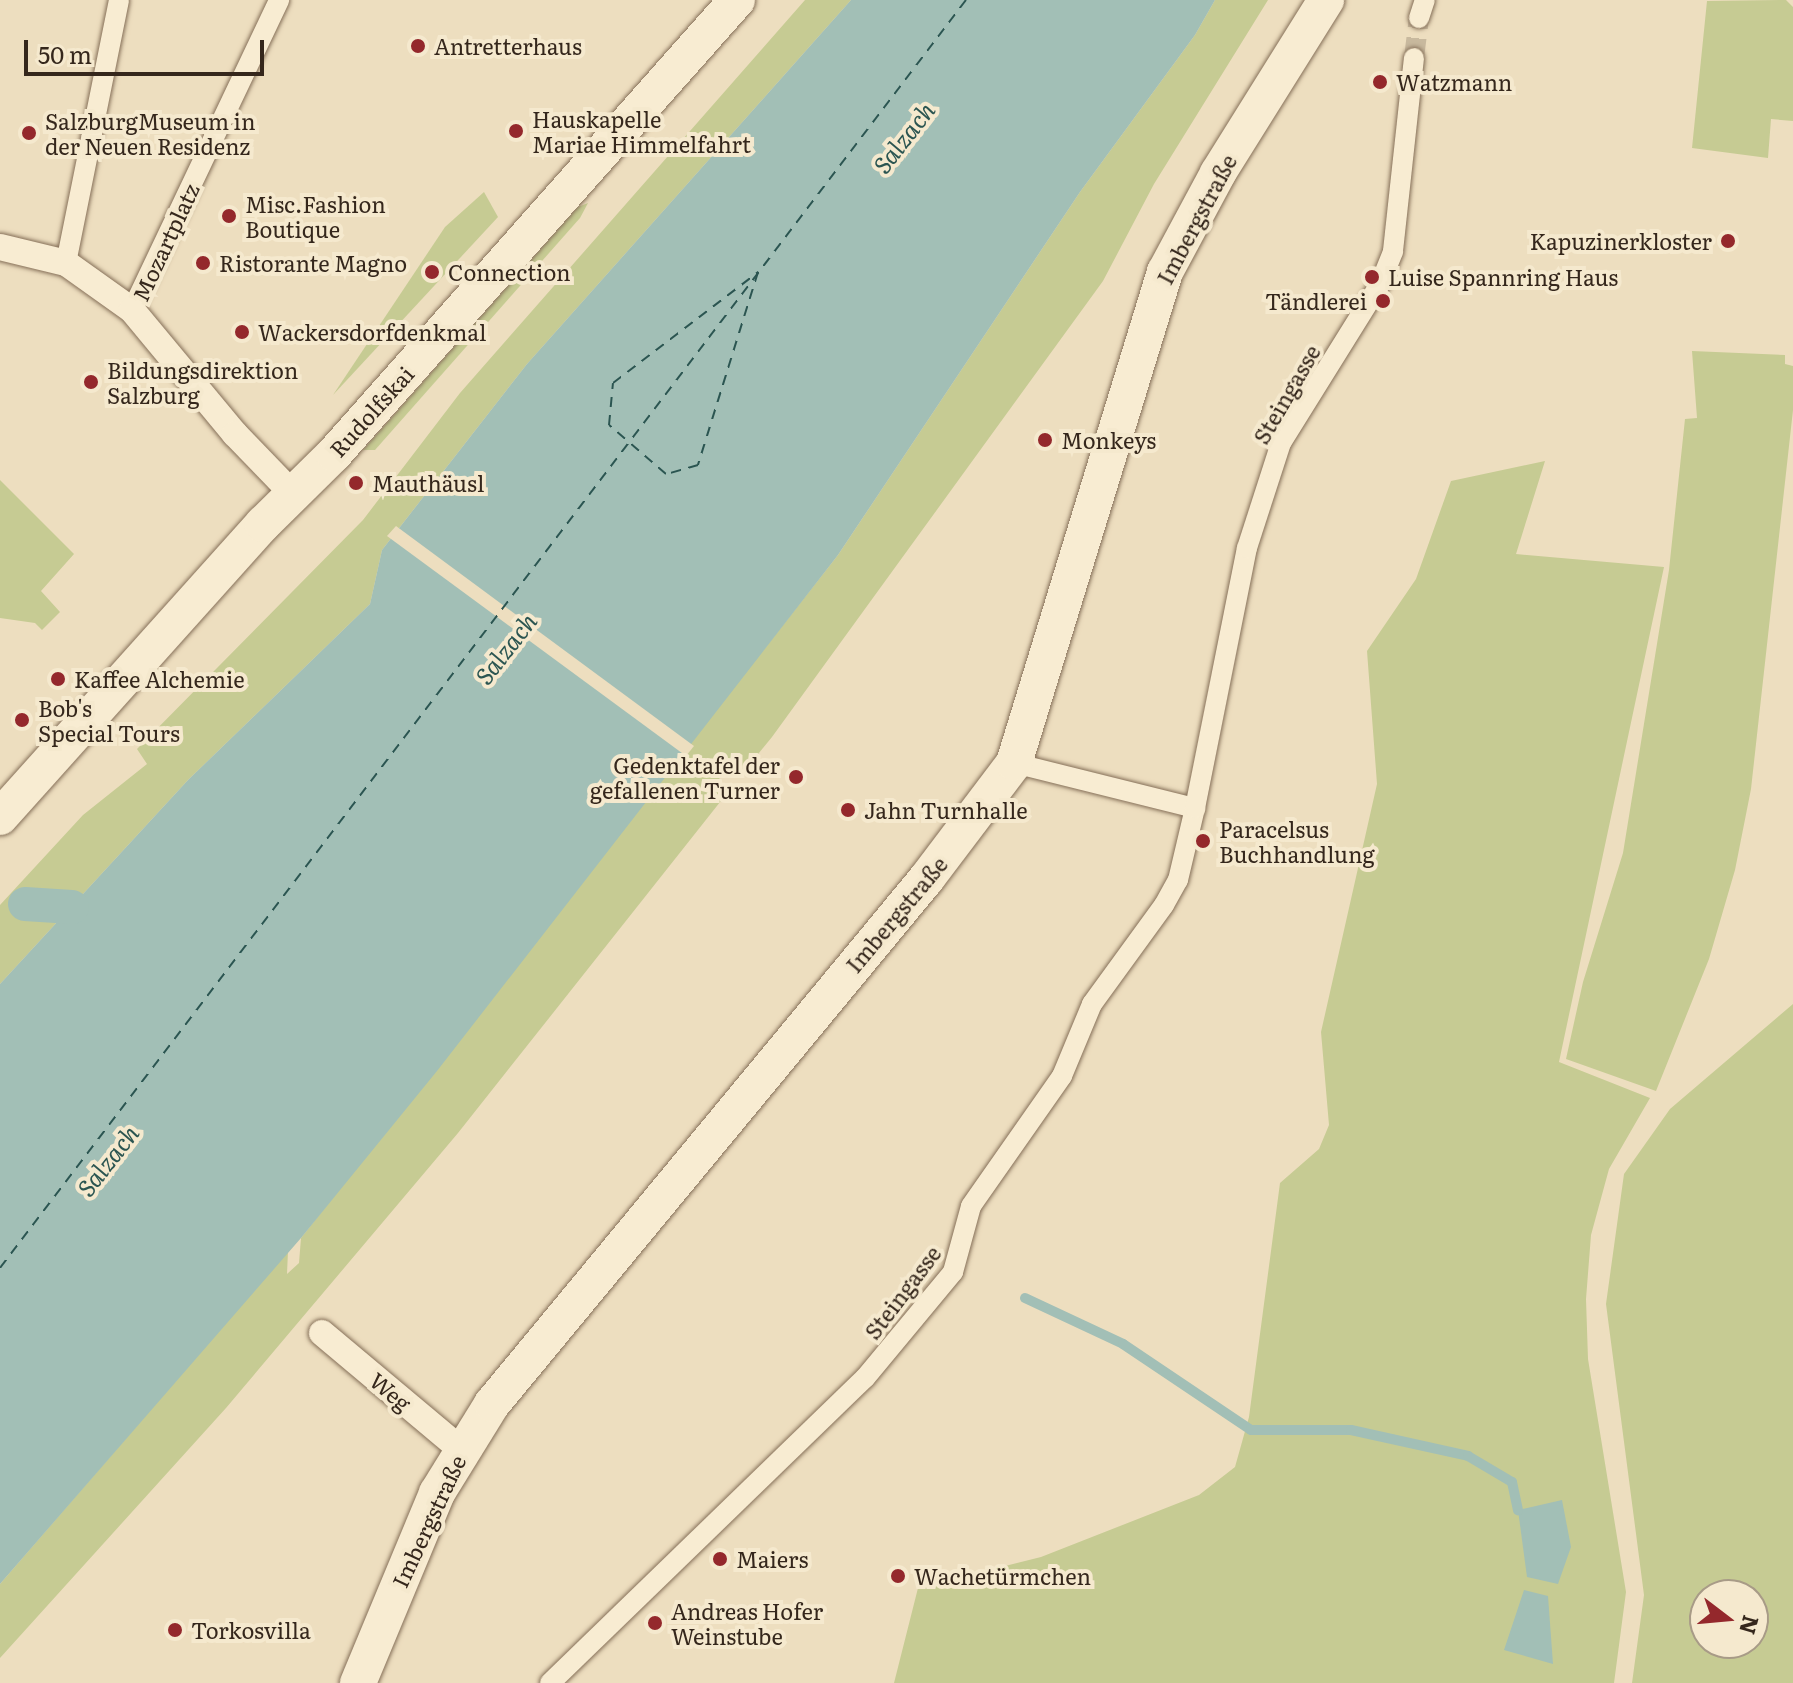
<!DOCTYPE html>
<html>
<head>
<meta charset="utf-8">
<style>
	body { margin:0 }
	#map { position:relative; width:1793px; height:1683px; overflow:hidden; background:#eddebf; font-family:Literata,serif }
	div>[style] { position:absolute }
	[style*='--x'] { left:calc(var(--x)*1px); top:calc(var(--y)*1px); width:calc(var(--w)*1px); rotate:calc(var(--a)*1deg) }
	.green>* { inset:0; background:#c6cb93 }
	.water>* { inset:0; background:#a2bfb6 }
	.pier>* { inset:0; background:#eddebf }
	.stream>* { height:10px; margin:-5px; padding:0 5px; transform-origin:5px; border-radius:5px; background:#a2bfb6 }
	.canal>* { height:34px; margin:-17px; padding:0 17px; transform-origin:17px; border-radius:17px; background:#a2bfb6 }
	.ferry>* { height:2px; margin-top:-1px; transform-origin:0; background:repeating-linear-gradient(90deg,#2b5551 0 10px,transparent 0 18px) }
	.pedestrian-tunnel>* { height:20px; margin-top:-10px; transform-origin:0; background:repeating-linear-gradient(90deg,#c8b99e 0 20px,transparent 0 30px) }
	.roads { filter:drop-shadow(0 0 2px #856f58) drop-shadow(0 0 2px #856f58) }
	.pedestrian>* { height:20px; margin:-10px; padding:0 10px; transform-origin:10px; border-radius:10px; background:#f8ecd2 }
	.minor>* { height:26px; margin:-13px; padding:0 13px; transform-origin:13px; border-radius:13px; background:#f8ecd2 }
	.secondary>* { height:36px; margin:-18px; padding:0 18px; transform-origin:18px; border-radius:18px; background:#f8ecd2 }
	.dots>* { width:22px; height:22px; translate:-50% -50%; box-sizing:border-box; border:4px solid #f5e9ce; border-radius:50% }
	span { translate:-50% -50%; white-space:nowrap; text-align:center; line-height:1.15; -webkit-text-stroke:8px #f5e9ce; paint-order:stroke }
	.poi-label { font-size:22px; color:#35271c }
	.left { translate:0 -50%; text-align:left }
	.right { translate:-100% -50%; text-align:right }
	.street-label { font-size:22px; color:#35271c }
	.water-label { font-size:24px; color:#2b5551; font-style:italic }
	.north { position:absolute; left:1689px; top:1579px; width:80px; height:80px; box-sizing:border-box; background:#f5e9ce; border:2px solid #a89b87; border-radius:50%; rotate:106deg; font-size:22px; font-weight:700; line-height:32px; text-align:center; color:#35271c }
	.north::after { content:''; display:block; margin:auto; width:28px; height:36px; background:#94282c; clip-path:polygon(50% 0,100% 100%,50% 72%,0 100%) }
	.scale { position:absolute; left:24px; top:40px; width:240px; height:36px; box-sizing:border-box; border:4px solid #35271c; border-top:0; padding-left:10px; font-size:24px; line-height:28px; white-space:nowrap; color:#35271c; -webkit-text-stroke:6px #f5e9ce; paint-order:stroke }
</style>
</head>
<body>
<div id="map">
	<div class="green">
		<div style="clip-path:polygon(805px 0,851px 0,527px 364px,382px 550px,370px 604px,188px 780px,0 984px,0 905px,83px 815px,147px 764px,137px 749px,363px 520px,460px 393px)"></div>
		<div style="clip-path:polygon(1215px 0,1268px 0,1154px 184px,1103px 281px,772px 737px,741px 775px,729px 766px,716px 783px,728px 792px,458px 1133px,226px 1408px,0 1658px,0 1584px,288px 1251px,287px 1274px,299px 1263px,301px 1238px,838px 555px,1080px 192px,1195px 35px)"></div>
		<div style="clip-path:polygon(1786px 0,1793px 7px,1793px 121px,1771px 119px,1768px 158px,1692px 148px,1707px 1px)"></div>
		<div style="clip-path:polygon(484px 192px,498px 217px,333px 395px,445px 227px)"></div>
		<div style="clip-path:polygon(588px 203px,580px 218px,375px 450px,363px 450px,578px 207px)"></div>
		<div style="clip-path:polygon(1692px 351px,1785px 355px,1785px 364px,1793px 366px,1793px 410px,1751px 789px,1735px 870px,1709px 959px,1656px 1091px,1566px 1059px,1583px 982px,1623px 853px,1669px 570px,1685px 419px,1697px 418px)"></div>
		<div style="clip-path:polygon(1545px 461px,1516px 554px,1664px 567px,1559px 1062px,1650px 1098px,1609px 1169px,1591px 1235px,1586px 1299px,1588px 1359px,1626px 1592px,1614px 1683px,894px 1683px,918px 1588px,1041px 1557px,1199px 1495px,1235px 1467px,1249px 1417px,1280px 1183px,1319px 1149px,1329px 1125px,1321px 1032px,1377px 784px,1367px 651px,1416px 579px,1451px 481px)"></div>
		<div style="clip-path:polygon(0 480px,74px 554px,41px 591px,60px 612px,42px 630px,35px 623px,0 618px)"></div>
		<div style="clip-path:polygon(evenodd,1793px 1004px,1793px 1683px,1632px 1683px,1644px 1595px,1606px 1304px,1624px 1174px,1670px 1109px,1793px 1004px,1705px 1595px,1753px 1595px,1753px 1643px,1705px 1643px,1705px 1595px)"></div>
	</div>
	<div class="water">
		<div style="clip-path:polygon(851px 0,1215px 0,1195px 35px,1080px 192px,838px 555px,437px 1071px,301px 1238px,0 1584px,0 984px,188px 780px,370px 604px,382px 550px,527px 364px)"></div>
		<div style="clip-path:polygon(1562px 1500px,1571px 1547px,1558px 1584px,1527px 1577px,1518px 1510px)"></div>
		<div style="clip-path:polygon(1524px 1590px,1548px 1596px,1553px 1664px,1504px 1650px)"></div>
	</div>
	<div class="pier">
		<div style="clip-path:polygon(396px 526px,694px 746px,686px 756px,387px 536px)"></div>
	</div>
	<div class="stream">
		<div style="--x:1025;--y:1298;--w:108;--a:25.1"></div>
		<div style="--x:1123;--y:1344;--w:154;--a:33.9"></div>
		<div style="--x:1251;--y:1430;--w:100;--a:0"></div>
		<div style="--x:1351;--y:1430;--w:120;--a:12.5"></div>
		<div style="--x:1468;--y:1456;--w:51;--a:30.6"></div>
		<div style="--x:1512;--y:1482;--w:29;--a:78"></div>
	</div>
	<div class="canal">
		<div style="--x:25;--y:904;--w:47;--a:3.7"></div>
	</div>
	<div class="ferry">
		<div style="--x:758;--y:272;--w:202;--a:107.3"></div>
		<div style="--x:698;--y:465;--w:33;--a:164"></div>
		<div style="--x:666;--y:474;--w:75;--a:-139.3"></div>
		<div style="--x:609;--y:425;--w:42;--a:-84.6"></div>
		<div style="--x:613;--y:383;--w:183;--a:-37.4"></div>
		<div style="--x:0;--y:1268;--w:1594;--a:-52.7"></div>
	</div>
	<div class="pedestrian-tunnel">
		<div style="--x:1414;--y:58;--w:40;--a:-82.9"></div>
	</div>
	<div class="roads">
		<div class="pedestrian">
			<div style="--x:1419;--y:18;--w:19;--a:-72"></div>
			<div style="--x:66;--y:263;--w:268;--a:-78.6"></div>
			<div style="--x:132;--y:310;--w:343;--a:-64.6"></div>
			<div style="--x:1014;--y:763;--w:187;--a:14"></div>
			<div style="--x:550;--y:1683;--w:438;--a:-44.1"></div>
			<div style="--x:865;--y:1378;--w:138;--a:-50.3"></div>
			<div style="--x:953;--y:1272;--w:68;--a:-74.7"></div>
			<div style="--x:971;--y:1206;--w:159;--a:-55"></div>
			<div style="--x:1062;--y:1076;--w:78;--a:-67.4"></div>
			<div style="--x:1092;--y:1004;--w:122;--a:-54"></div>
			<div style="--x:1164;--y:905;--w:29;--a:-61"></div>
			<div style="--x:1178;--y:880;--w:74;--a:-76.7"></div>
			<div style="--x:1195;--y:808;--w:265;--a:-78.7"></div>
			<div style="--x:1247;--y:548;--w:110;--a:-72.1"></div>
			<div style="--x:1281;--y:443;--w:187;--a:-58.1"></div>
			<div style="--x:1380;--y:284;--w:35;--a:-68"></div>
			<div style="--x:1393;--y:251;--w:194;--a:-83.8"></div>
		</div>
		<div class="minor">
			<div style="--x:0;--y:247;--w:68;--a:13.6"></div>
			<div style="--x:66;--y:263;--w:81;--a:35.5"></div>
			<div style="--x:132;--y:310;--w:161;--a:50.3"></div>
			<div style="--x:235;--y:434;--w:85;--a:46"></div>
			<div style="--x:322;--y:1333;--w:180;--a:40"></div>
		</div>
		<div class="secondary">
			<div style="--x:0;--y:817;--w:394;--a:-48.1"></div>
			<div style="--x:263;--y:524;--w:100;--a:-44.6"></div>
			<div style="--x:334;--y:454;--w:607;--a:-48.41"></div>
			<div style="--x:358;--y:1683;--w:206;--a:-67.4"></div>
			<div style="--x:437;--y:1493;--w:105;--a:-58.3"></div>
			<div style="--x:492;--y:1404;--w:683;--a:-50.41"></div>
			<div style="--x:927;--y:878;--w:144;--a:-52.9"></div>
			<div style="--x:1014;--y:763;--w:514;--a:-72.91"></div>
			<div style="--x:1165;--y:272;--w:112;--a:-61.8"></div>
			<div style="--x:1218;--y:173;--w:204;--a:-58"></div>
		</div>
	</div>
	<div class="dots">
		<div style="left:418px;top:46px;background:#94282c"></div>
		<div style="left:1380px;top:82px;background:#94282c"></div>
		<div style="left:516px;top:131px;background:#94282c"></div>
		<div style="left:29px;top:133px;background:#94282c"></div>
		<div style="left:229px;top:216px;background:#94282c"></div>
		<div style="left:1728px;top:241px;background:#94282c"></div>
		<div style="left:203px;top:263px;background:#94282c"></div>
		<div style="left:432px;top:272px;background:#94282c"></div>
		<div style="left:1372px;top:277px;background:#94282c"></div>
		<div style="left:1383px;top:301px;background:#94282c"></div>
		<div style="left:242px;top:332px;background:#94282c"></div>
		<div style="left:91px;top:382px;background:#94282c"></div>
		<div style="left:1045px;top:440px;background:#94282c"></div>
		<div style="left:356px;top:483px;background:#94282c"></div>
		<div style="left:58px;top:679px;background:#94282c"></div>
		<div style="left:22px;top:720px;background:#94282c"></div>
		<div style="left:796px;top:777px;background:#94282c"></div>
		<div style="left:848px;top:810px;background:#94282c"></div>
		<div style="left:1203px;top:841px;background:#94282c"></div>
		<div style="left:720px;top:1559px;background:#94282c"></div>
		<div style="left:898px;top:1576px;background:#94282c"></div>
		<div style="left:655px;top:1623px;background:#94282c"></div>
		<div style="left:175px;top:1630px;background:#94282c"></div>
	</div>
	<div class="poi-label">
		<span class="left" style="left:434px;top:46px">Antretterhaus</span>
		<span class="left" style="left:1396px;top:82px">Watzmann</span>
		<span class="left" style="left:532px;top:131px">Hauskapelle<br>Mariae Himmelfahrt</span>
		<span class="left" style="left:45px;top:133px">SalzburgMuseum in<br>der Neuen Residenz</span>
		<span class="left" style="left:245px;top:216px">Misc.Fashion<br>Boutique</span>
		<span class="right" style="left:1712px;top:241px">Kapuzinerkloster</span>
		<span class="left" style="left:219px;top:263px">Ristorante Magno</span>
		<span class="left" style="left:448px;top:272px">Connection</span>
		<span class="left" style="left:1388px;top:277px">Luise Spannring Haus</span>
		<span class="right" style="left:1367px;top:301px">Tändlerei</span>
		<span class="left" style="left:258px;top:332px">Wackersdorfdenkmal</span>
		<span class="left" style="left:107px;top:382px">Bildungsdirektion<br>Salzburg</span>
		<span class="left" style="left:1061px;top:440px">Monkeys</span>
		<span class="left" style="left:372px;top:483px">Mauthäusl</span>
		<span class="left" style="left:74px;top:679px">Kaffee Alchemie</span>
		<span class="left" style="left:38px;top:720px">Bob's<br>Special Tours</span>
		<span class="right" style="left:780px;top:777px">Gedenktafel der<br>gefallenen Turner</span>
		<span class="left" style="left:864px;top:810px">Jahn Turnhalle</span>
		<span class="left" style="left:1219px;top:841px">Paracelsus<br>Buchhandlung</span>
		<span class="left" style="left:736px;top:1559px">Maiers</span>
		<span class="left" style="left:914px;top:1576px">Wachetürmchen</span>
		<span class="left" style="left:671px;top:1623px">Andreas Hofer<br>Weinstube</span>
		<span class="left" style="left:191px;top:1630px">Torkosvilla</span>
	</div>
	<div class="street-label">
		<span style="left:1196px;top:219px;rotate:-62deg">Imbergstraße</span>
		<span style="left:165px;top:242px;rotate:-65deg">Mozartplatz</span>
		<span style="left:1286px;top:394px;rotate:-60deg">Steingasse</span>
		<span style="left:371px;top:411px;rotate:-48deg">Rudolfskai</span>
		<span style="left:896px;top:914px;rotate:-50deg">Imbergstraße</span>
		<span style="left:902px;top:1292px;rotate:-53deg">Steingasse</span>
		<span style="left:391px;top:1391px;rotate:40deg">Weg</span>
		<span style="left:428px;top:1521px;rotate:-65deg">Imbergstraße</span>
	</div>
	<div class="water-label">
		<span style="left:903px;top:137px;rotate:-52deg">Salzach</span>
		<span style="left:505px;top:648px;rotate:-52deg">Salzach</span>
		<span style="left:107px;top:1160px;rotate:-52deg">Salzach</span>
	</div>
	<div class="north">N</div>
	<div class="scale">50 m</div>
</div>
</body>
</html>
